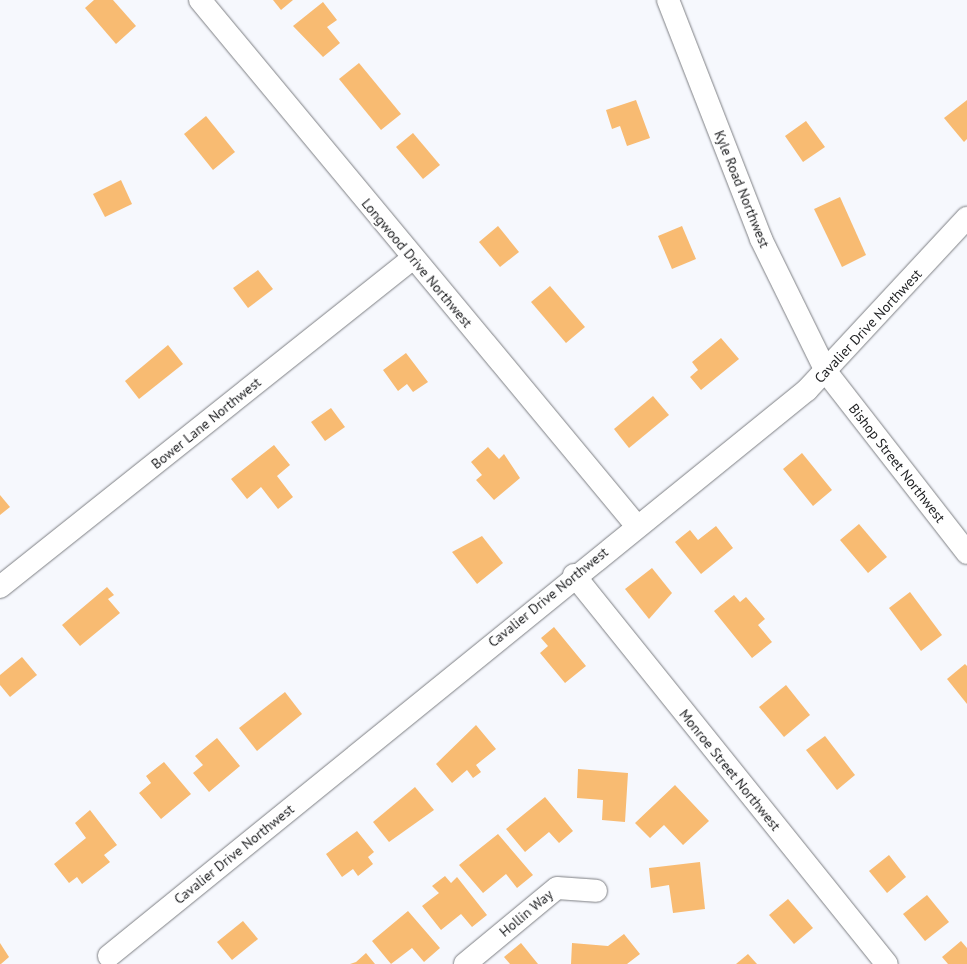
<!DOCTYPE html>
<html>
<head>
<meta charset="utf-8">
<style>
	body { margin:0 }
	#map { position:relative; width:967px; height:964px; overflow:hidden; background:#f6f8fd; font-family:"PT Sans",sans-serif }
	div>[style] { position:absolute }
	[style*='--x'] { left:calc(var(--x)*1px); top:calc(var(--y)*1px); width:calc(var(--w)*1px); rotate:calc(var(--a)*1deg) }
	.building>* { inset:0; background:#f8bb72 }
	.roads { filter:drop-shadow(0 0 1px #7d7f83) drop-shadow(0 0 1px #7d7f83) }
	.minor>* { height:22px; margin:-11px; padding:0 11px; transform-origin:11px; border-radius:11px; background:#fff }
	span { translate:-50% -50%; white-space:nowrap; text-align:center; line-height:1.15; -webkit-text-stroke:4.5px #fff; paint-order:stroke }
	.street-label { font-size:14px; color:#1d1e20 }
</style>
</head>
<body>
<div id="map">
	<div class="building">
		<div style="clip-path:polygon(94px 0,113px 0,136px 26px,116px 44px,85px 8px)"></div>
		<div style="clip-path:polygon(273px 0,293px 0,281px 10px)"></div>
		<div style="clip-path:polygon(323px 2px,337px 20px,327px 27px,340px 43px,323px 57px,293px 26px)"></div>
		<div style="clip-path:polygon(359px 63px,401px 114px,381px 130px,339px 79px)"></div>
		<div style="clip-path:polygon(636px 100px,650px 138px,627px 146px,620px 126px,612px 129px,606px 110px)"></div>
		<div style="clip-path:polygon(967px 100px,967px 139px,964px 142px,944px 118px)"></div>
		<div style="clip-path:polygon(206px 116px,235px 152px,213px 170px,184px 134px)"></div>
		<div style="clip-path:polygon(806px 121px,825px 147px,803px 162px,785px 136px)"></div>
		<div style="clip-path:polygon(413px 133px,440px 165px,423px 179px,396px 147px)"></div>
		<div style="clip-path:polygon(121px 180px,132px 204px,105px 217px,93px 194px)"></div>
		<div style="clip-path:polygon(840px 197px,866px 255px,842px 267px,814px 209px)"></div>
		<div style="clip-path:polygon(498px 226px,519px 252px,500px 267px,479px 242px)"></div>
		<div style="clip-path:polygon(682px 226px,696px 259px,672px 269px,658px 236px)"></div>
		<div style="clip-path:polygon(258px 270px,273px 289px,248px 308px,233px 288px)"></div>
		<div style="clip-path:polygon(550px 286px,585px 327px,566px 343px,531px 302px)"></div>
		<div style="clip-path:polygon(721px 338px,739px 359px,701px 390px,690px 377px,698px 370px,692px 362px)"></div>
		<div style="clip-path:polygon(168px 345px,183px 364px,139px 399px,125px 381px)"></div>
		<div style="clip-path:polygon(406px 353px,428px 382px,413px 392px,407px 384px,398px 391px,383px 370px)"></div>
		<div style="clip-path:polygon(653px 396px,669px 415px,629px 448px,614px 429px)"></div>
		<div style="clip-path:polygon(331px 408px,345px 427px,325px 441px,311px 422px)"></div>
		<div style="clip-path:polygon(274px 445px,290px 465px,277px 476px,293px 497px,278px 509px,261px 487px,247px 499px,231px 479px)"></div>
		<div style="clip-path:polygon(488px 447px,499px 459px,504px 454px,520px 478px,494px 500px,476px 480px,482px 475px,471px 462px)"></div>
		<div style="clip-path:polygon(802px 453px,832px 490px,813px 506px,783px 469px)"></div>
		<div style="clip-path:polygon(0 495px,10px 507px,0 515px)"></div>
		<div style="clip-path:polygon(859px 524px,887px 557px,868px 573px,840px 540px)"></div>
		<div style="clip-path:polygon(716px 526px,733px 548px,701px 574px,675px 542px,690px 530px,698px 540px)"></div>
		<div style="clip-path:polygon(482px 536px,503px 563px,477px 584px,452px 552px)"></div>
		<div style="clip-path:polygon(652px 568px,672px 593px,649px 619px,625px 589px)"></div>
		<div style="clip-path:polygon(107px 587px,114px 595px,108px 599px,120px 613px,80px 646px,62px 625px)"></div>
		<div style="clip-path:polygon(910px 592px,942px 635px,921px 651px,889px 608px)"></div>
		<div style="clip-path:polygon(734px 595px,740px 602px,746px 597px,765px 619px,758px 625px,772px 642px,752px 658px,714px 611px)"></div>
		<div style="clip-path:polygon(554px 627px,586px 666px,565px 683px,540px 653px,548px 646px,541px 638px)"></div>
		<div style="clip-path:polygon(22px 657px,37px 675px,10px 697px,0 685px,0 675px)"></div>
		<div style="clip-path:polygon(965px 664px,967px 666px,967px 704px,947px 679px)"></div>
		<div style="clip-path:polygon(786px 685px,810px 715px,784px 737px,759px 707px)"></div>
		<div style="clip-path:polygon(285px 692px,302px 714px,257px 751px,239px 728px)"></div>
		<div style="clip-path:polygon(476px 725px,496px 749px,476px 765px,481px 772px,473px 778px,467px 770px,452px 783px,436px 764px)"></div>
		<div style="clip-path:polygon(825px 736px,855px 775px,837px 790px,806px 750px)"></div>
		<div style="clip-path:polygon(217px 738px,240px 766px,209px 792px,193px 773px,203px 765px,195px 756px)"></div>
		<div style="clip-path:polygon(164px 762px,191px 794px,161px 819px,139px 793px,151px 783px,146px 776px)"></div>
		<div style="clip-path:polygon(578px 769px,628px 773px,625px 822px,602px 820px,603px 800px,577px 798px)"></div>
		<div style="clip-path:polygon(675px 785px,709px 821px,683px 845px,664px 825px,650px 838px,635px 823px)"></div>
		<div style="clip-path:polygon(415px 787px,434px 810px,389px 842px,373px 822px)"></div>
		<div style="clip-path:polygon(545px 797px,573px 831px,559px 843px,549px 832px,525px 852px,506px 829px)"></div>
		<div style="clip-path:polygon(90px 810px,117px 845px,104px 855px,110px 862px,82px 884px,77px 877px,69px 883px,54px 864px,86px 838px,75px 823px)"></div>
		<div style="clip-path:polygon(357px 831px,374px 852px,368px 857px,373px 864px,358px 876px,353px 869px,342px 877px,326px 854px)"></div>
		<div style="clip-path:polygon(498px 834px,533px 875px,517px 888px,506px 874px,483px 893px,459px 865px)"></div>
		<div style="clip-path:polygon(889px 855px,906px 877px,887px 893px,869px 871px)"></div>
		<div style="clip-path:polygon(700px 862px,705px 909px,673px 913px,669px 885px,651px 888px,649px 868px)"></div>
		<div style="clip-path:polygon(445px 876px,451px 883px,457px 877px,487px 915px,472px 927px,461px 914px,441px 930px,422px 906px,439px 893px,432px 886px)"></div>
		<div style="clip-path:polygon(927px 895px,949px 922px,925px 941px,903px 914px)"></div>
		<div style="clip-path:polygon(788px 899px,813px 928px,794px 944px,769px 915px)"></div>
		<div style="clip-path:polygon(408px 911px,440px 948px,424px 962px,412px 948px,391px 964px,372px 941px)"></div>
		<div style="clip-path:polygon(243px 921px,258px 939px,232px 960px,217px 942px)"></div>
		<div style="clip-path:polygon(624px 934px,640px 954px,627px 964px,571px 964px,572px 943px,608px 946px)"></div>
		<div style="clip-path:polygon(961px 941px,967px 948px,967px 964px,948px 964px,942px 957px)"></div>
		<div style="clip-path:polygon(0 943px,9px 957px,1px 964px,0 964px)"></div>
		<div style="clip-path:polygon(521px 943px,538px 964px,510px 964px,504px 957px)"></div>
		<div style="clip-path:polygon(366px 953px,375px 964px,350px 964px,356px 962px)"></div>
		<div style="clip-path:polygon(748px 954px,757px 964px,736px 964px)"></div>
	</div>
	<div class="roads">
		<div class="minor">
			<div style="--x:200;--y:0;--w:682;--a:50.29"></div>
			<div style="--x:668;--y:0;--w:256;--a:68.7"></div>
			<div style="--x:761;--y:239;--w:149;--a:63.8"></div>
			<div style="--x:827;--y:373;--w:228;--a:52.1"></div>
			<div style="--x:574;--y:575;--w:499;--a:51.2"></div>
			<div style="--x:0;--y:587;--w:528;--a:-38.54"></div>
			<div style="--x:109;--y:956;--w:899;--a:-39.04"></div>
			<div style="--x:807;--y:390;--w:235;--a:-47.1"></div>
			<div style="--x:465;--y:964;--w:119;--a:-39.6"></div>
			<div style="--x:557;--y:888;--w:39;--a:4"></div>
		</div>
	</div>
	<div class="street-label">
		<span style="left:742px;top:189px;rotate:68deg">Kyle Road Northwest</span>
		<span style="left:417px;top:263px;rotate:50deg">Longwood Drive Northwest</span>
		<span style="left:868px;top:326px;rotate:-47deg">Cavalier Drive Northwest</span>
		<span style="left:206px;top:423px;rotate:-39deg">Bower Lane Northwest</span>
		<span style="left:897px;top:463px;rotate:52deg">Bishop Street Northwest</span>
		<span style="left:548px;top:597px;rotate:-39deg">Cavalier Drive Northwest</span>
		<span style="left:730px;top:770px;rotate:51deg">Monroe Street Northwest</span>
		<span style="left:234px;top:854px;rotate:-39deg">Cavalier Drive Northwest</span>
		<span style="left:526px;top:913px;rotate:-40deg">Hollin Way</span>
	</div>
</div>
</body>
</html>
